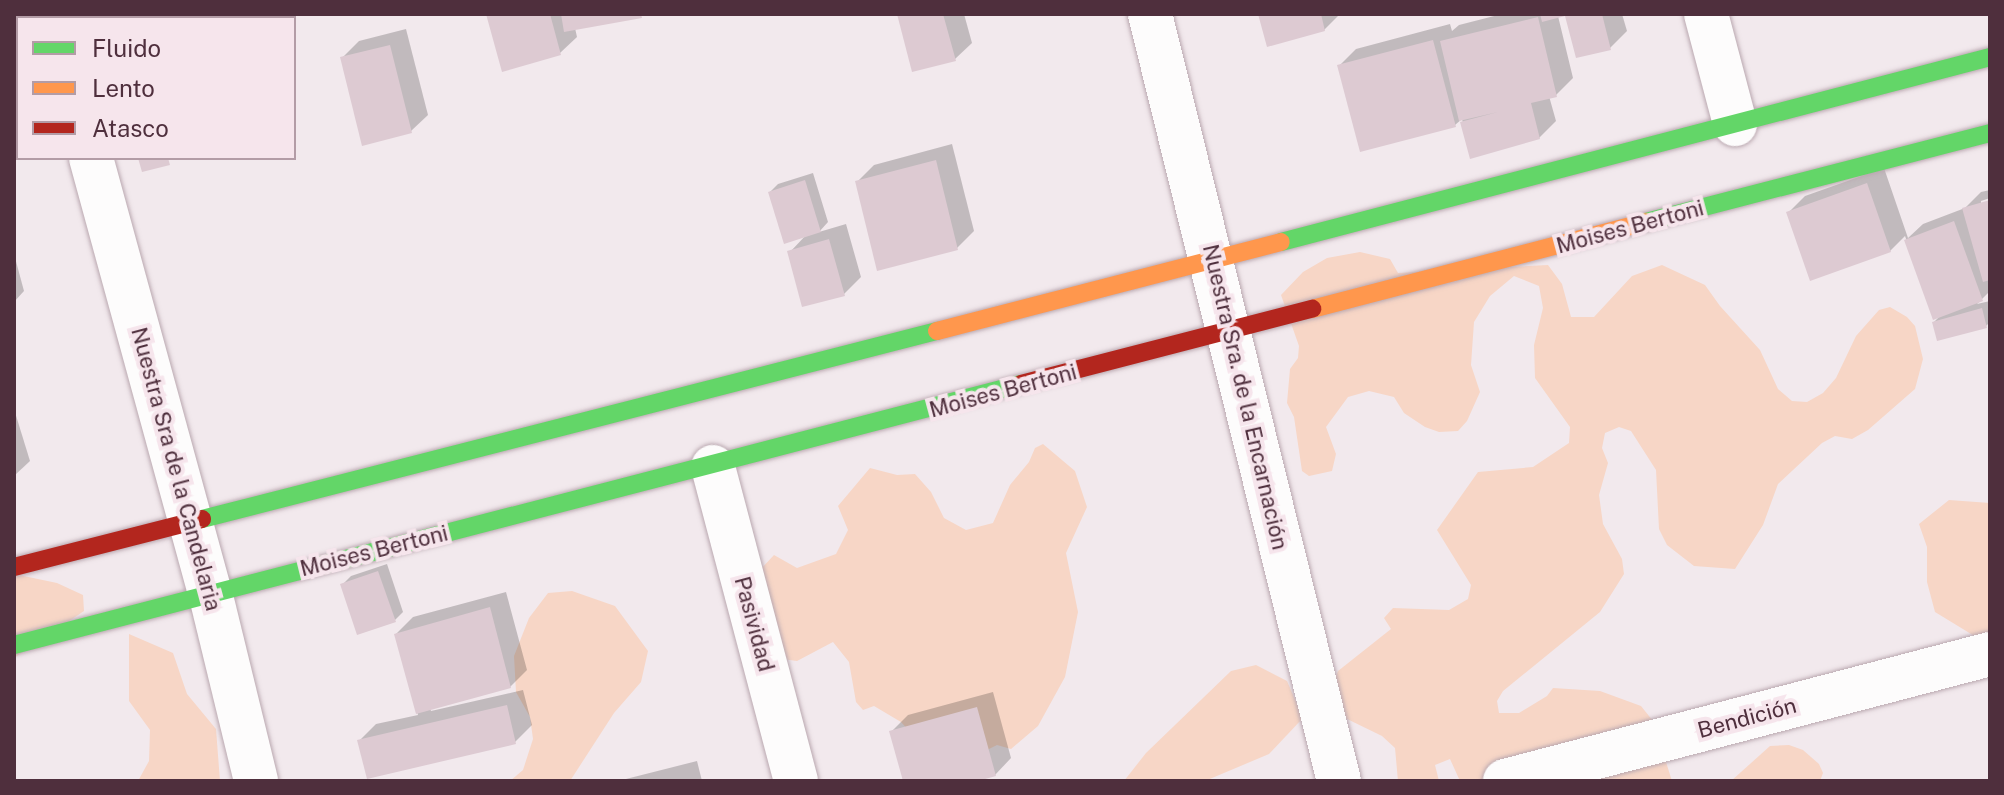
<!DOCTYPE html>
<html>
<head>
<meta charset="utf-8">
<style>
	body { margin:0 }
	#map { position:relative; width:2004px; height:795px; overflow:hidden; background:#f2e9ed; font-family:"Public Sans",sans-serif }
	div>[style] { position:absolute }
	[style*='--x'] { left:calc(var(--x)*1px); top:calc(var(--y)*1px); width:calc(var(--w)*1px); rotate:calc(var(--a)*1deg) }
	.green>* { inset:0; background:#f7d6c6 }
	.shadow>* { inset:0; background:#0003 }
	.building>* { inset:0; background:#ddcad2 }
	.roads { filter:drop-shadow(0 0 2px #baa8b0) drop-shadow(0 0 2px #baa8b0) }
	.street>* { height:44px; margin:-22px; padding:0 22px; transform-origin:22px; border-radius:22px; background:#fdfcfc }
	.fast>* { height:18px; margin:-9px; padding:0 9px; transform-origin:9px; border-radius:9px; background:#63d668 }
	.slow>* { height:18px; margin:-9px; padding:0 9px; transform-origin:9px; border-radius:9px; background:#ff974d }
	.jam>* { height:18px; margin:-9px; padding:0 9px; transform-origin:9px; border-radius:9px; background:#b3261e }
	span { translate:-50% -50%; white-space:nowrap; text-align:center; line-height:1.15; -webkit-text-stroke:8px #f6e5ec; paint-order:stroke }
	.street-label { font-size:22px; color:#4f2f3d }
	.frame { position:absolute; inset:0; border:16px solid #4f2f3d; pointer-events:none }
	.legend { position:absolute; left:16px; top:16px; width:280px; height:144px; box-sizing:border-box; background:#f6e5ec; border:2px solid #b39ca6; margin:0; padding:10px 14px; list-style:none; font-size:24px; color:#4f2f3d }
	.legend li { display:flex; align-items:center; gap:16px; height:40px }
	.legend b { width:40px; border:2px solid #b39ca6 }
</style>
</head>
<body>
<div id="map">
	<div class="green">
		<div style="clip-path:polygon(1360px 252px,1390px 259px,1398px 273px,1548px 265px,1562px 284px,1571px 317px,1594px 317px,1632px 276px,1662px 265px,1705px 285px,1720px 306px,1760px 350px,1778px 389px,1792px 401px,1807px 402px,1823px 393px,1836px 378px,1856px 336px,1879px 310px,1890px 307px,1907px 317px,1915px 326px,1923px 359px,1915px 389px,1868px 430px,1852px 439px,1835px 436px,1822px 443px,1778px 484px,1763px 525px,1735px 569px,1694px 566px,1667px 545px,1659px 529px,1656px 470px,1631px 431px,1619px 427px,1605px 433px,1602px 448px,1608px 463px,1599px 495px,1603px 524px,1622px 559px,1624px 574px,1600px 612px,1503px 691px,1497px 701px,1499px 713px,1519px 713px,1547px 696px,1553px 688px,1600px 691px,1641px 706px,1653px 721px,1672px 781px,1460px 781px,1450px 759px,1435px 765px,1439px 781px,1398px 781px,1395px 748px,1382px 736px,1343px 717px,1334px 682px,1338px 671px,1391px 629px,1384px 618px,1393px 608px,1449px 610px,1468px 599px,1471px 585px,1437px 530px,1478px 472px,1533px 467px,1569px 443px,1570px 427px,1535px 378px,1534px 345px,1543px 308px,1539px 286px,1514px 276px,1490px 296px,1474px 322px,1471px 365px,1480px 392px,1467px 421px,1458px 431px,1439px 432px,1425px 427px,1404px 413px,1394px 397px,1369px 391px,1348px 397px,1326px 427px,1336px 454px,1332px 471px,1309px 476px,1302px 471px,1294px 417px,1287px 403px,1290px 369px,1298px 358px,1299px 346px,1281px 295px,1303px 272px,1327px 258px)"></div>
		<div style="clip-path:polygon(1043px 444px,1075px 471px,1087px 507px,1066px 553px,1078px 612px,1065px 677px,1038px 726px,1011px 749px,997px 745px,985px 751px,933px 757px,901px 722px,874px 706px,863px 710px,856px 702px,849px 662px,833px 642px,797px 661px,782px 659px,757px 573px,774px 555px,797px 568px,836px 554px,848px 530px,838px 506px,870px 468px,897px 475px,915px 474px,931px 492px,944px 518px,966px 530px,993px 523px,1010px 485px,1029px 462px,1035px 448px)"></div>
		<div style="clip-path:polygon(1949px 500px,1990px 503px,1990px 638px,1976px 637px,1935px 612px,1927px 582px,1927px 547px,1919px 524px)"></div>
		<div style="clip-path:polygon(14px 574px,57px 583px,83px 595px,84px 611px,14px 658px)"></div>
		<div style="clip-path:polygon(572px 591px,615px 606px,648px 651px,641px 682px,614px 713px,570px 781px,510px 781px,523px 770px,533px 739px,530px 717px,516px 692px,514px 656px,529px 618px,548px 593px)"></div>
		<div style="clip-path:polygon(129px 634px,173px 653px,187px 694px,216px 729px,220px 781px,138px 781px,149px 761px,150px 730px,129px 701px)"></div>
		<div style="clip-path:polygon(1256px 665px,1287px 681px,1303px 718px,1269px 754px,1205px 781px,1124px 781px,1146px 753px,1231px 671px)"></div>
		<div style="clip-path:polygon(1789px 745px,1803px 750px,1819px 764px,1823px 773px,1820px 781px,1731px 781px,1770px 746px)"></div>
	</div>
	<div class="shadow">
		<div style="clip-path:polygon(488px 14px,643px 14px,575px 28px,577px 37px,560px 53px)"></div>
		<div style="clip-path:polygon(899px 14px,964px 14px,972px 43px,955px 59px)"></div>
		<div style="clip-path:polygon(1260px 14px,1340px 14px,1324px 30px)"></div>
		<div style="clip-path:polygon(1502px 14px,1563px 14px,1558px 16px,1573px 78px,1556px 95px,1549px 96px,1556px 121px,1539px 138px,1471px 156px,1462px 119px,1455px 125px,1339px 66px,1356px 49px,1450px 24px,1452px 31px,1459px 25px)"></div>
		<div style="clip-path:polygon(1567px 14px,1622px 14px,1627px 31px,1610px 48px)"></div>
		<div style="clip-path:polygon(406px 29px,428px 115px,411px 131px,342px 58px,359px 41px)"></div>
		<div style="clip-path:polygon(952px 144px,974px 231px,957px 248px,857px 182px,874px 165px)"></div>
		<div style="clip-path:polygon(1884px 168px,1908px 238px,1923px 224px,1965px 208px,1981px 192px,1990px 190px,1990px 198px,1981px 201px,1981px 205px,1990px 202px,1990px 291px,1977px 304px,1990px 301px,1990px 322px,1986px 326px,1934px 322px,1942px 314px,1934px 317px,1905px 236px,1890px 251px,1789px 212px,1805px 196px)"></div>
		<div style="clip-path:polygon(813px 173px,828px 222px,819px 232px,846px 224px,861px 277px,844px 294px,790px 252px,807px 234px,770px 192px,778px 184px)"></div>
		<div style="clip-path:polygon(14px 254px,24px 291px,14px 302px)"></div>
		<div style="clip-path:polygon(14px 409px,30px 461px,14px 476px)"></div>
		<div style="clip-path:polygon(387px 564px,403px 612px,395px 620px,342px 585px,351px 576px)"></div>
		<div style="clip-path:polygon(506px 592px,527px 670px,510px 687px,430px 708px,431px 711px,523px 690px,532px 725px,515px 742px,359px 741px,376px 724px,418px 715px,396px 634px,413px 617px)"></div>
		<div style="clip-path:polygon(993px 692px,1011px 758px,995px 775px,971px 781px,905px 781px,892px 731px,908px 715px)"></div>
		<div style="clip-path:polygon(697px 761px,702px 781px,618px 781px)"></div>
	</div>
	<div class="building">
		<div style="clip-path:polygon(486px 14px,550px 14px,561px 55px,502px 72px)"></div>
		<div style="clip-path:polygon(561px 14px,641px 14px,642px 18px,564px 32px)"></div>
		<div style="clip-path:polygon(897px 14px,943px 14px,956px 61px,912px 72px)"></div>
		<div style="clip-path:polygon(1258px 14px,1321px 14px,1325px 31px,1267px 47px)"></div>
		<div style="clip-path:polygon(1540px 14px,1602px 14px,1611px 50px,1576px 58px,1565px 16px,1542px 22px)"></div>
		<div style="clip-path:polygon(1538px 17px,1557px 97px,1531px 103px,1540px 139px,1470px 159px,1460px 122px,1498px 112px,1459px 121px,1440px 41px)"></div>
		<div style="clip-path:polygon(1433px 40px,1456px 127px,1360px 152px,1337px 65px)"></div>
		<div style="clip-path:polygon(390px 45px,412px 133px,362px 146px,340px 57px)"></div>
		<div style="clip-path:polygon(138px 158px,168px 158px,170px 165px,142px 172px)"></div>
		<div style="clip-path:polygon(936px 160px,958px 250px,877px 271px,855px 181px)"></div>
		<div style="clip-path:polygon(805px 180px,821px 232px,784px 244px,768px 192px)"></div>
		<div style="clip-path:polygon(1867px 183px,1891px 252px,1810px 281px,1786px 212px)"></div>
		<div style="clip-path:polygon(1990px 200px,1990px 280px,1983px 282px,1962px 208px)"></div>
		<div style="clip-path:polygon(1954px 221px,1983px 301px,1933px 320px,1904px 240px)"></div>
		<div style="clip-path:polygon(829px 239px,845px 296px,802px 307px,787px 251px)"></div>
		<div style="clip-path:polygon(1982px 308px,1987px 328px,1937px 341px,1932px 322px)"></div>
		<div style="clip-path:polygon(378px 571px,396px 622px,357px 635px,340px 584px)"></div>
		<div style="clip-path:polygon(490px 607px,511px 688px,416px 714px,394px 634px)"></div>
		<div style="clip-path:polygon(507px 705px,516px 744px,367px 779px,357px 740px)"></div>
		<div style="clip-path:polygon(977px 707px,996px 776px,978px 781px,903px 781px,889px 731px)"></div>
	</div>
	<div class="roads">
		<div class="street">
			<div style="--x:52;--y:14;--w:4;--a:76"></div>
			<div style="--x:1150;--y:14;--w:790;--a:76.16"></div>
			<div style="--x:1706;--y:14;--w:114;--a:75.2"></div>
			<div style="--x:88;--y:18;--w:14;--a:-17"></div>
			<div style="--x:91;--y:158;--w:450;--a:74.7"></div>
			<div style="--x:210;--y:592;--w:195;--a:76.3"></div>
			<div style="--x:713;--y:467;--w:325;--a:75.2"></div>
			<div style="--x:1505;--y:781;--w:501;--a:-14.67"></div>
		</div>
		<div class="fast">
			<div style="--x:1646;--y:222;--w:355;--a:-14.5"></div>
			<div style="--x:1281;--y:242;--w:733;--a:-14.62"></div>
			<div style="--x:202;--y:519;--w:759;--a:-14.35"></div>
			<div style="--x:14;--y:645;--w:1040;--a:-14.53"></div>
		</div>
		<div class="slow">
			<div style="--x:1312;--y:309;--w:345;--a:-14.6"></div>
			<div style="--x:937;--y:331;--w:355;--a:-14.5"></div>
		</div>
		<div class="jam">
			<div style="--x:1021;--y:384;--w:301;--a:-14.5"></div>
			<div style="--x:14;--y:567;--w:194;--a:-14.3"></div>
		</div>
	</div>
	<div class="street-label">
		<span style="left:1630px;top:227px;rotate:-15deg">Moises Bertoni</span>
		<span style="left:1003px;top:391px;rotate:-15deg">Moises Bertoni</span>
		<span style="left:1245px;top:397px;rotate:77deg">Nuestra Sra. de la Encarnación</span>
		<span style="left:176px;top:469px;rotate:75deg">Nuestra Sra de la Candelaria</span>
		<span style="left:374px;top:551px;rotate:-14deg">Moises Bertoni</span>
		<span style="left:754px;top:624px;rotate:75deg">Pasividad</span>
		<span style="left:1747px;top:718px;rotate:-15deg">Bendición</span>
	</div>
	<div class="frame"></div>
	<ul class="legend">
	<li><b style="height:10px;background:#63d668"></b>Fluido</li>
	<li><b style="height:10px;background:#ff974d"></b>Lento</li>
	<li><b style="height:10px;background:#b3261e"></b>Atasco</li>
	</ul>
</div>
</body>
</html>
